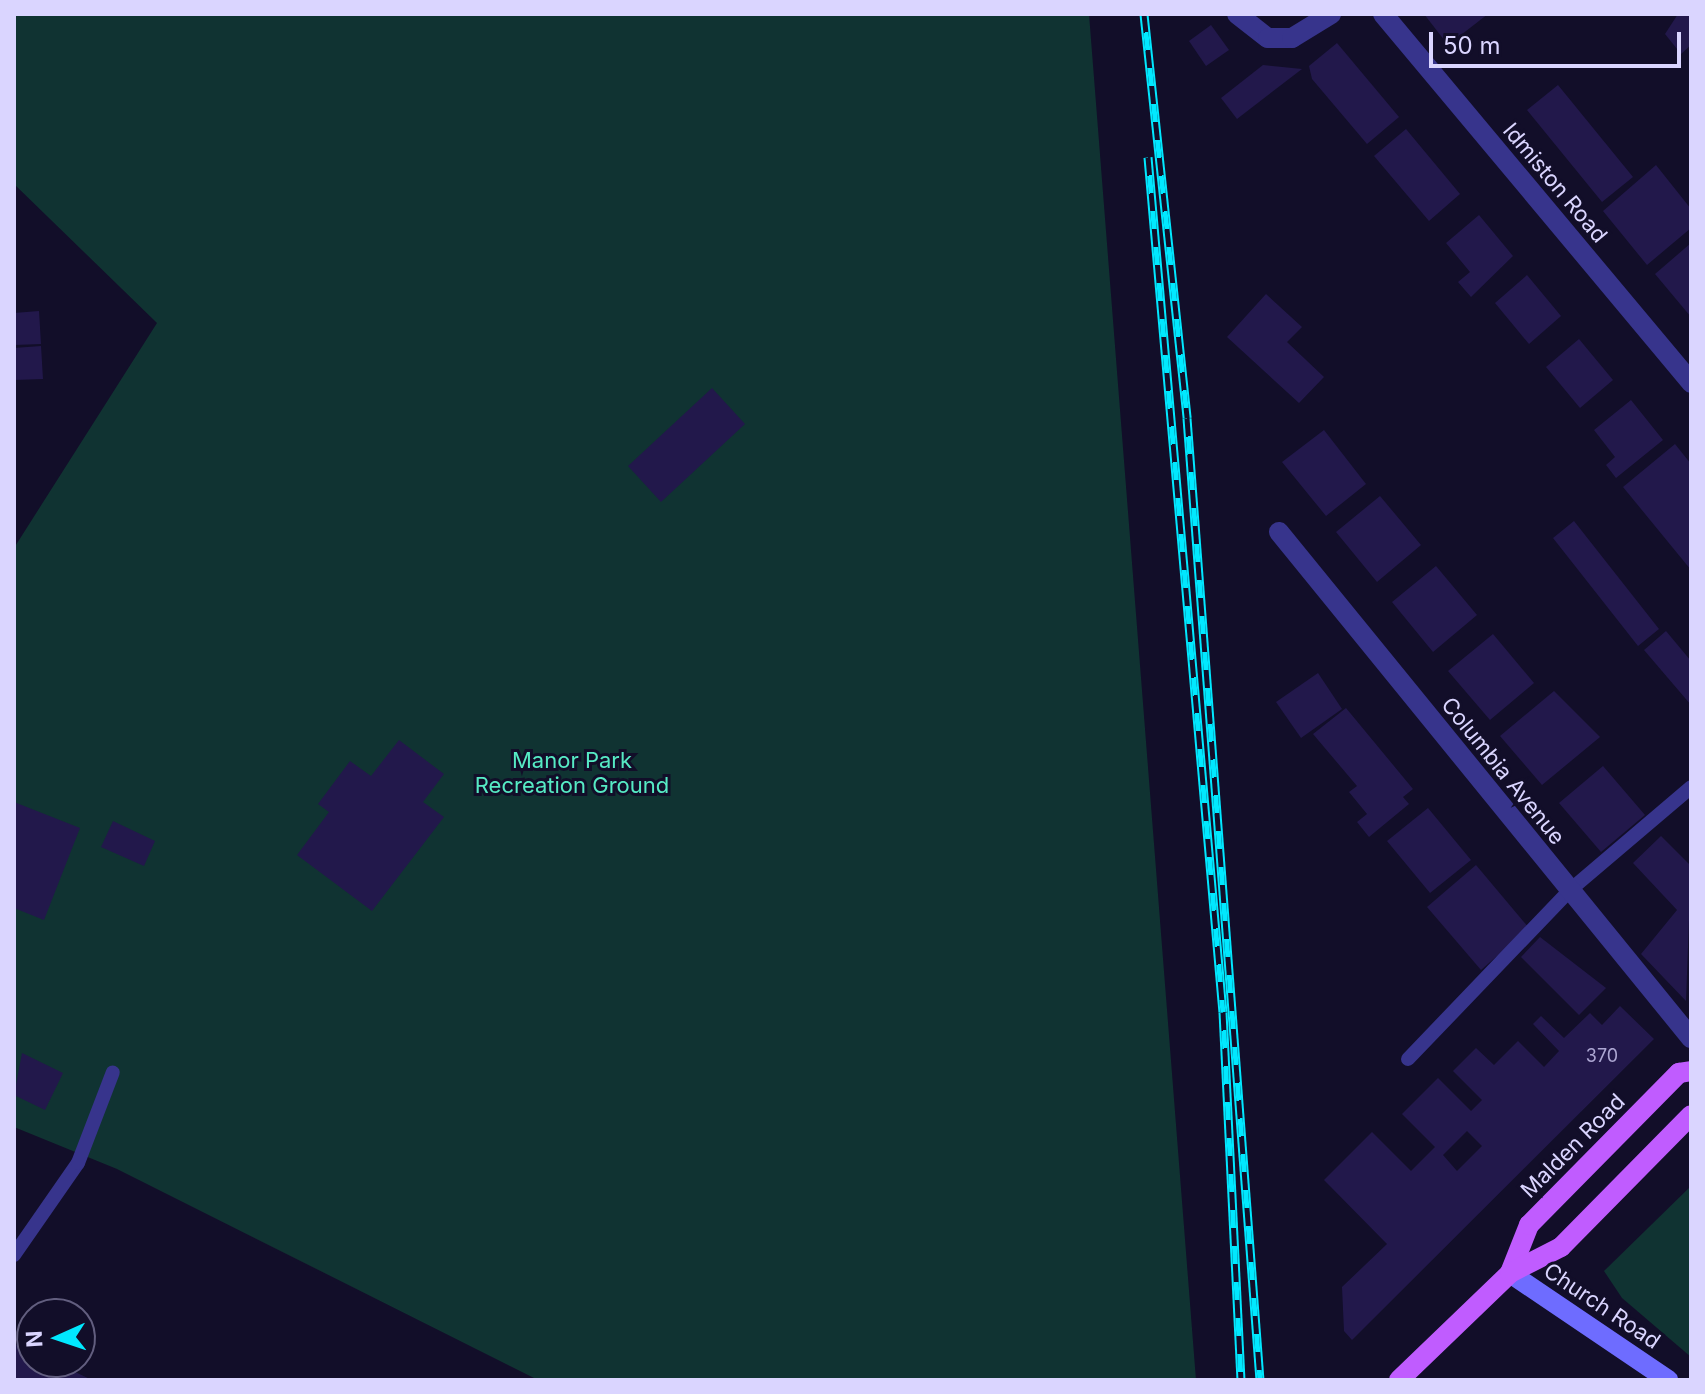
<!DOCTYPE html>
<html>
<head>
<meta charset="utf-8">
<style>
	body { margin:0 }
	#map { position:relative; width:1705px; height:1394px; overflow:hidden; background:#120e29; font-family:Inter,sans-serif }
	div>[style] { position:absolute }
	[style*='--x'] { left:calc(var(--x)*1px); top:calc(var(--y)*1px); width:calc(var(--w)*1px); rotate:calc(var(--a)*1deg) }
	.green>* { inset:0; background:#103332 }
	.building>* { inset:0; background:#22184b }
	.service>* { height:14px; margin:-7px; padding:0 7px; transform-origin:7px; border-radius:7px; background:#37348c }
	.minor>* { height:20px; margin:-10px; padding:0 10px; transform-origin:10px; border-radius:10px; background:#37348c }
	.secondary>* { height:20px; margin:-10px; padding:0 10px; transform-origin:10px; border-radius:10px; background:#6e6cff }
	.primary>* { height:20px; margin:-10px; padding:0 10px; transform-origin:10px; border-radius:10px; background:#c05cff }
	.rail>* { height:9px; margin-top:-4.5px; transform-origin:0; background:repeating-linear-gradient(90deg,#120e29 0 18px,#01e8ff 0 36px); box-sizing:border-box; border-block:2px solid #01e8ff }
	span { translate:-50% -50%; white-space:nowrap; text-align:center; line-height:1.15; -webkit-text-stroke:6px #120e29; paint-order:stroke }
	.number-label { font-size:18px; color:#aca6d2 }
	.number-label span { -webkit-text-stroke-width:0 }
	.street-label { font-size:22px; color:#dad5ff }
	.park-label { font-size:22px; color:#56eac4 }
	.frame { position:absolute; inset:0; border:16px solid #dad5ff; pointer-events:none }
	.north { position:absolute; left:16px; top:1298px; width:80px; height:80px; box-sizing:border-box; background:#120e29; border:2px solid #625e7f; border-radius:50%; rotate:267deg; font-size:22px; font-weight:700; line-height:32px; text-align:center; color:#dad5ff }
	.north::after { content:''; display:block; margin:auto; width:28px; height:36px; background:#01e8ff; clip-path:polygon(50% 0,100% 100%,50% 72%,0 100%) }
	.scale { position:absolute; left:1429px; top:32px; width:252px; height:36px; box-sizing:border-box; border:4px solid #dad5ff; border-top:0; padding-left:10px; font-size:24px; line-height:28px; white-space:nowrap; color:#dad5ff; -webkit-text-stroke:6px #120e29; paint-order:stroke }
</style>
</head>
<body>
<div id="map">
	<div class="green">
		<div style="clip-path:polygon(14px 14px,1089px 14px,1196px 1380px,538px 1380px,117px 1169px,14px 1127px,14px 548px,157px 323px,14px 184px)"></div>
		<div style="clip-path:polygon(1691px 1186px,1691px 1357px,1622px 1298px,1604px 1271px)"></div>
	</div>
	<div class="building">
		<div style="clip-path:polygon(1424px 14px,1488px 14px,1448px 45px)"></div>
		<div style="clip-path:polygon(1678px 14px,1691px 14px,1691px 45px,1681px 54px,1665px 34px)"></div>
		<div style="clip-path:polygon(1211px 25px,1229px 50px,1206px 66px,1189px 41px)"></div>
		<div style="clip-path:polygon(1337px 43px,1399px 117px,1367px 144px,1312px 79px,1309px 66px)"></div>
		<div style="clip-path:polygon(1263px 65px,1302px 69px,1237px 119px,1221px 98px)"></div>
		<div style="clip-path:polygon(1558px 85px,1633px 177px,1602px 202px,1527px 110px)"></div>
		<div style="clip-path:polygon(1406px 129px,1460px 194px,1429px 221px,1374px 156px)"></div>
		<div style="clip-path:polygon(1656px 165px,1691px 209px,1691px 228px,1647px 265px,1603px 211px)"></div>
		<div style="clip-path:polygon(1479px 215px,1513px 256px,1471px 297px,1458px 282px,1470px 272px,1446px 243px)"></div>
		<div style="clip-path:polygon(1691px 243px,1691px 317px,1655px 274px)"></div>
		<div style="clip-path:polygon(1527px 275px,1561px 316px,1529px 344px,1495px 303px)"></div>
		<div style="clip-path:polygon(1266px 294px,1302px 327px,1287px 342px,1324px 377px,1299px 403px,1227px 337px)"></div>
		<div style="clip-path:polygon(39px 311px,41px 344px,14px 345px,14px 313px)"></div>
		<div style="clip-path:polygon(1579px 339px,1613px 380px,1580px 408px,1546px 367px)"></div>
		<div style="clip-path:polygon(41px 346px,43px 379px,14px 380px,14px 348px)"></div>
		<div style="clip-path:polygon(712px 388px,745px 424px,661px 502px,628px 466px)"></div>
		<div style="clip-path:polygon(1631px 400px,1663px 440px,1616px 478px,1606px 465px,1615px 457px,1594px 430px)"></div>
		<div style="clip-path:polygon(1324px 430px,1366px 484px,1326px 516px,1282px 462px)"></div>
		<div style="clip-path:polygon(1675px 444px,1691px 464px,1691px 570px,1623px 487px)"></div>
		<div style="clip-path:polygon(1380px 496px,1421px 545px,1377px 582px,1336px 532px)"></div>
		<div style="clip-path:polygon(1574px 521px,1659px 629px,1638px 646px,1553px 538px)"></div>
		<div style="clip-path:polygon(1436px 566px,1477px 615px,1433px 652px,1392px 602px)"></div>
		<div style="clip-path:polygon(1666px 631px,1691px 661px,1691px 705px,1644px 650px)"></div>
		<div style="clip-path:polygon(1493px 634px,1534px 683px,1490px 720px,1448px 671px)"></div>
		<div style="clip-path:polygon(1318px 673px,1342px 709px,1301px 738px,1276px 702px)"></div>
		<div style="clip-path:polygon(1554px 691px,1600px 737px,1542px 785px,1500px 736px)"></div>
		<div style="clip-path:polygon(1346px 708px,1413px 789px,1403px 797px,1409px 804px,1369px 837px,1357px 822px,1367px 814px,1349px 792px,1357px 786px,1313px 734px)"></div>
		<div style="clip-path:polygon(399px 740px,444px 774px,423px 802px,444px 817px,372px 911px,297px 855px,329px 812px,318px 804px,350px 761px,371px 776px)"></div>
		<div style="clip-path:polygon(1603px 766px,1645px 815px,1601px 852px,1559px 803px)"></div>
		<div style="clip-path:polygon(14px 802px,80px 828px,44px 920px,14px 908px)"></div>
		<div style="clip-path:polygon(1428px 808px,1471px 860px,1430px 893px,1387px 841px)"></div>
		<div style="clip-path:polygon(113px 821px,155px 841px,144px 866px,101px 847px)"></div>
		<div style="clip-path:polygon(1661px 836px,1691px 866px,1686px 1001px,1641px 954px,1677px 910px,1633px 863px)"></div>
		<div style="clip-path:polygon(1476px 865px,1529px 928px,1481px 970px,1427px 907px)"></div>
		<div style="clip-path:polygon(1540px 937px,1606px 988px,1579px 1015px,1521px 957px)"></div>
		<div style="clip-path:polygon(evenodd,1620px 1006px,1654px 1039px,1352px 1340px,1344px 1331px,1342px 1287px,1387px 1244px,1324px 1180px,1372px 1132px,1411px 1171px,1435px 1147px,1402px 1114px,1438px 1078px,1471px 1111px,1482px 1100px,1453px 1071px,1476px 1048px,1494px 1065px,1518px 1041px,1544px 1067px,1559px 1051px,1533px 1024px,1541px 1016px,1564px 1038px,1590px 1013px,1602px 1025px,1620px 1006px,1467px 1131px,1482px 1146px,1457px 1171px,1443px 1155px,1467px 1131px)"></div>
		<div style="clip-path:polygon(22px 1053px,63px 1073px,45px 1110px,14px 1095px)"></div>
		<div style="clip-path:polygon(14px 1344px,32px 1352px,32px 1362px,54px 1362px,92px 1380px,14px 1380px)"></div>
	</div>
	<div class="service">
		<div style="--x:1408;--y:1059;--w:233;--a:-46.2"></div>
		<div style="--x:1569;--y:891;--w:160;--a:-40.4"></div>
		<div style="--x:14;--y:1255;--w:112;--a:-55.2"></div>
		<div style="--x:78;--y:1163;--w:97;--a:-69"></div>
	</div>
	<div class="minor">
		<div style="--x:1237;--y:14;--w:39;--a:38"></div>
		<div style="--x:1268;--y:38;--w:24;--a:0"></div>
		<div style="--x:1292;--y:38;--w:46;--a:-31.6"></div>
		<div style="--x:1383;--y:14;--w:481;--a:50.1"></div>
		<div style="--x:1279;--y:532;--w:653;--a:50.85"></div>
	</div>
	<div class="secondary">
		<div style="--x:1510;--y:1273;--w:191;--a:34.1"></div>
	</div>
	<div class="primary">
		<div style="--x:1510;--y:1273;--w:52;--a:-68.4"></div>
		<div style="--x:1529;--y:1225;--w:214;--a:-45.4"></div>
		<div style="--x:1679;--y:1073;--w:12;--a:-9"></div>
		<div style="--x:1399;--y:1380;--w:154;--a:-43.9"></div>
		<div style="--x:1510;--y:1273;--w:57;--a:-27"></div>
		<div style="--x:1561;--y:1247;--w:185;--a:-45.4"></div>
	</div>
	<div class="rail">
		<div style="--x:1144;--y:14;--w:406;--a:83.9"></div>
		<div style="--x:1187;--y:418;--w:965;--a:85.66"></div>
		<div style="--x:1148;--y:157;--w:858;--a:84.99"></div>
		<div style="--x:1223;--y:1012;--w:368;--a:87.2"></div>
	</div>
	<div class="number-label">
		<span style="left:1602px;top:1056px">370</span>
	</div>
	<div class="street-label">
		<span style="left:1555px;top:183px;rotate:50deg">Idmiston Road</span>
		<span style="left:1503px;top:771px;rotate:51deg">Columbia Avenue</span>
		<span style="left:1573px;top:1146px;rotate:-45deg">Malden Road</span>
		<span style="left:1602px;top:1306px;rotate:34deg">Church Road</span>
	</div>
	<div class="park-label">
		<span style="left:572px;top:773px">Manor Park<br>Recreation Ground</span>
	</div>
	<div class="frame"></div>
	<div class="north">N</div>
	<div class="scale">50 m</div>
</div>
</body>
</html>
